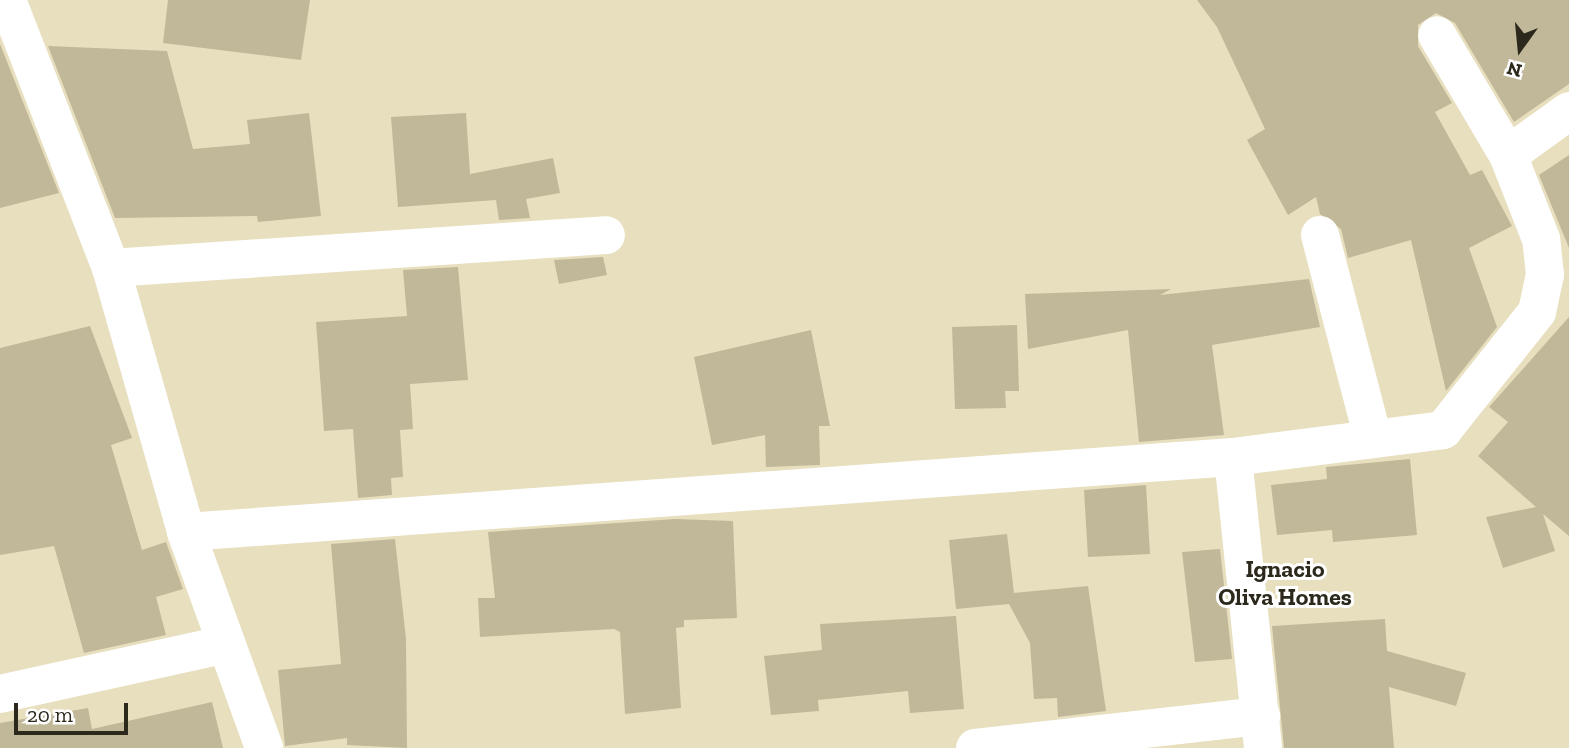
<!DOCTYPE html>
<html>
<head>
<meta charset="utf-8">
<style>
	body { margin:0 }
	#map { position:relative; width:1569px; height:748px; overflow:hidden; background:#e7dfbe; font-family:"Zilla Slab",serif }
	div>[style] { position:absolute }
	[style*='--x'] { left:calc(var(--x)*1px); top:calc(var(--y)*1px); width:calc(var(--w)*1px); rotate:calc(var(--a)*1deg) }
	.building>* { inset:0; background:#c0b898 }
	.minor>* { height:38px; margin:-19px; padding:0 19px; transform-origin:19px; border-radius:19px; background:#fff }
	span { translate:-50% -50%; white-space:nowrap; text-align:center; line-height:1.15; -webkit-text-stroke:6px #fff; paint-order:stroke }
	.neighbourhood-label { font-size:24px; color:#2c291c; font-weight:700 }
	.north { position:absolute; left:1485px; top:14px; width:70px; height:70px; -webkit-text-stroke:5px #fff; paint-order:stroke; rotate:195deg; font-size:19px; font-weight:700; line-height:28px; text-align:center; color:#2c291c }
	.north::after { content:''; display:block; margin:auto; width:24px; height:32px; background:#2c291c; clip-path:polygon(50% 0,100% 100%,50% 72%,0 100%) }
	.scale { position:absolute; left:14px; top:703px; width:114px; height:32px; box-sizing:border-box; border:4px solid #2c291c; border-top:0; padding-left:9px; font-size:21px; line-height:24px; white-space:nowrap; color:#2c291c; -webkit-text-stroke:5px #fff; paint-order:stroke }
</style>
</head>
<body>
<div id="map">
	<div class="building">
		<div style="clip-path:polygon(168px 0,310px 0,301px 60px,163px 43px)"></div>
		<div style="clip-path:polygon(1197px 0,1569px 0,1569px 84px,1514px 122px,1455px 23px,1436px 13px,1418px 25px,1418px 46px,1452px 103px,1435px 112px,1470px 175px,1482px 170px,1512px 226px,1469px 248px,1497px 327px,1446px 391px,1411px 240px,1348px 258px,1341px 229px,1320px 214px,1316px 197px,1288px 215px,1247px 140px,1265px 129px,1217px 27px)"></div>
		<div style="clip-path:polygon(0 44px,59px 193px,0 208px)"></div>
		<div style="clip-path:polygon(48px 46px,167px 51px,193px 149px,250px 144px,247px 120px,309px 113px,321px 216px,258px 222px,257px 216px,115px 218px)"></div>
		<div style="clip-path:polygon(466px 113px,470px 174px,553px 158px,560px 193px,526px 199px,530px 218px,499px 220px,496px 200px,398px 207px,391px 117px)"></div>
		<div style="clip-path:polygon(1569px 155px,1569px 248px,1539px 175px)"></div>
		<div style="clip-path:polygon(603px 257px,607px 275px,559px 284px,554px 260px)"></div>
		<div style="clip-path:polygon(458px 267px,468px 380px,410px 384px,413px 429px,400px 430px,403px 477px,391px 478px,392px 495px,358px 498px,353px 429px,324px 431px,316px 322px,407px 316px,403px 270px)"></div>
		<div style="clip-path:polygon(1309px 279px,1320px 327px,1212px 345px,1224px 435px,1139px 442px,1128px 330px,1028px 349px,1025px 294px,1171px 289px,1160px 295px)"></div>
		<div style="clip-path:polygon(1569px 317px,1569px 536px,1543px 514px,1555px 551px,1503px 568px,1486px 517px,1536px 507px,1478px 456px,1508px 422px,1489px 407px)"></div>
		<div style="clip-path:polygon(1017px 325px,1019px 391px,1005px 391px,1006px 408px,955px 409px,952px 327px)"></div>
		<div style="clip-path:polygon(90px 326px,132px 438px,111px 445px,142px 550px,166px 542px,183px 589px,156px 597px,166px 635px,84px 653px,54px 546px,0 555px,0 348px)"></div>
		<div style="clip-path:polygon(811px 330px,830px 426px,819px 426px,820px 465px,766px 467px,765px 435px,712px 445px,694px 357px)"></div>
		<div style="clip-path:polygon(1410px 459px,1417px 535px,1333px 542px,1332px 530px,1277px 535px,1271px 485px,1327px 479px,1326px 467px)"></div>
		<div style="clip-path:polygon(1146px 485px,1150px 554px,1088px 557px,1084px 490px)"></div>
		<div style="clip-path:polygon(675px 519px,733px 521px,737px 618px,684px 620px,684px 627px,676px 628px,681px 708px,625px 714px,620px 632px,614px 629px,480px 637px,478px 598px,495px 598px,488px 532px)"></div>
		<div style="clip-path:polygon(1007px 534px,1014px 593px,1088px 586px,1106px 711px,1058px 717px,1057px 698px,1034px 699px,1030px 643px,1009px 604px,956px 609px,949px 540px)"></div>
		<div style="clip-path:polygon(395px 539px,406px 639px,407px 748px,347px 745px,347px 738px,285px 746px,278px 670px,341px 664px,331px 544px)"></div>
		<div style="clip-path:polygon(1220px 549px,1232px 659px,1195px 662px,1182px 552px)"></div>
		<div style="clip-path:polygon(956px 616px,964px 709px,910px 713px,908px 691px,818px 700px,819px 711px,771px 715px,764px 656px,822px 650px,820px 624px)"></div>
		<div style="clip-path:polygon(1385px 619px,1387px 651px,1466px 673px,1456px 706px,1389px 687px,1394px 748px,1284px 748px,1272px 626px)"></div>
		<div style="clip-path:polygon(212px 702px,223px 748px,0 748px,0 723px,88px 708px,92px 729px)"></div>
	</div>
	<div class="minor">
		<div style="--x:7;--y:0;--w:287;--a:68.8"></div>
		<div style="--x:111;--y:268;--w:274;--a:74.1"></div>
		<div style="--x:186;--y:532;--w:230;--a:70.1"></div>
		<div style="--x:1508;--y:155;--w:75;--a:-35.8"></div>
		<div style="--x:1320;--y:235;--w:211;--a:75.4"></div>
		<div style="--x:111;--y:268;--w:496;--a:-3.8"></div>
		<div style="--x:1233;--y:457;--w:293;--a:84.1"></div>
		<div style="--x:186;--y:532;--w:1050;--a:-4.1"></div>
		<div style="--x:1233;--y:457;--w:212;--a:-7.3"></div>
		<div style="--x:1443;--y:430;--w:151;--a:-51.5"></div>
		<div style="--x:1537;--y:312;--w:38;--a:-78"></div>
		<div style="--x:1545;--y:275;--w:36;--a:-96"></div>
		<div style="--x:1541;--y:239;--w:90;--a:-111.4"></div>
		<div style="--x:1508;--y:155;--w:139;--a:-120.6"></div>
		<div style="--x:0;--y:694;--w:228;--a:-12.4"></div>
		<div style="--x:975;--y:748;--w:288;--a:-6.4"></div>
	</div>
	<div class="neighbourhood-label">
		<span style="left:1285px;top:583px">Ignacio<br>Oliva Homes</span>
	</div>
	<div class="north">N</div>
	<div class="scale">20 m</div>
</div>
</body>
</html>
